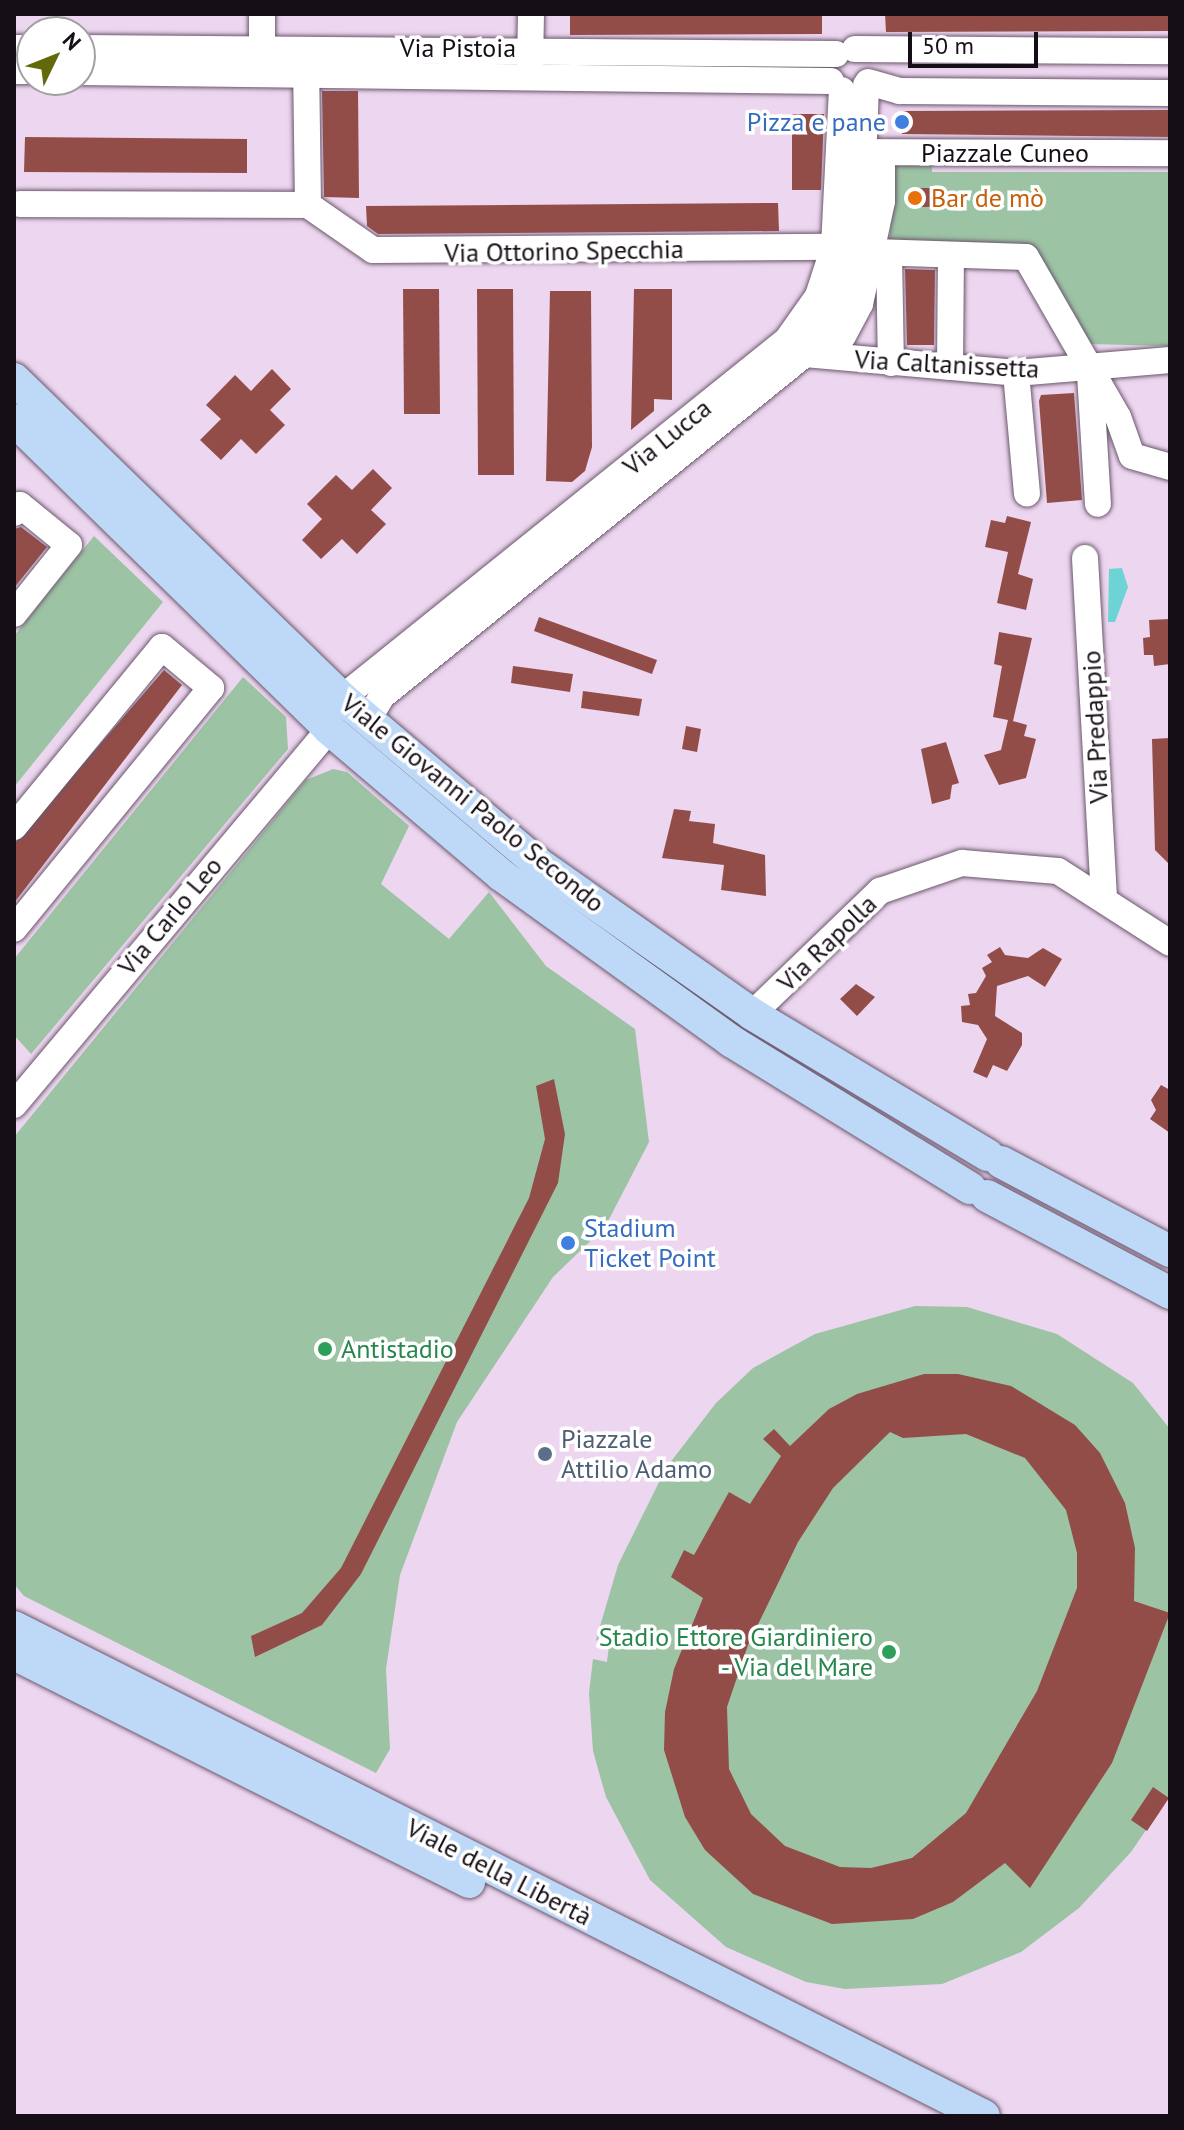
<!DOCTYPE html>
<html>
<head>
<meta charset="utf-8">
<style>
	body { margin:0 }
	#map { position:relative; width:1184px; height:2130px; overflow:hidden; background:#edd6ef; font-family:"PT Sans",sans-serif }
	div>[style] { position:absolute }
	[style*='--x'] { left:calc(var(--x)*1px); top:calc(var(--y)*1px); width:calc(var(--w)*1px); rotate:calc(var(--a)*1deg) }
	.green>* { inset:0; background:#9cc3a4 }
	.water>* { inset:0; background:#6ed3d4 }
	.building>* { inset:0; background:#934d49 }
	.roads { filter:drop-shadow(0 0 2px #6a576c) drop-shadow(0 0 2px #6a576c) }
	.minor>* { height:26px; margin:-13px; padding:0 13px; transform-origin:13px; border-radius:13px; background:#fff }
	.major>* { height:32px; margin:-16px; padding:0 16px; transform-origin:16px; border-radius:16px; background:#bdd9f7 }
	.dots>* { width:22px; height:22px; translate:-50% -50%; box-sizing:border-box; border:4px solid #fff; border-radius:50% }
	span { translate:-50% -50%; white-space:nowrap; text-align:center; line-height:1.15; -webkit-text-stroke:7px #fff; paint-order:stroke }
	.street-label { font-size:26px; color:#160e16 }
	.shop-label { font-size:26px; color:#366cbe }
	.right { translate:-100% -50%; text-align:right }
	.left { translate:0 -50%; text-align:left }
	.food-label { font-size:26px; color:#c56008 }
	.leisure-label { font-size:26px; color:#27864d }
	.service-label { font-size:26px; color:#4e5e75 }
	.frame { position:absolute; inset:0; border:16px solid #160e16; pointer-events:none }
	.north { position:absolute; left:16px; top:16px; width:80px; height:80px; box-sizing:border-box; background:#fff; border:2px solid #a29fa2; border-radius:50%; rotate:47deg; font-size:22px; font-weight:700; line-height:32px; text-align:center; color:#160e16 }
	.north::after { content:''; display:block; margin:auto; width:28px; height:36px; background:#61690b; clip-path:polygon(50% 0,100% 100%,50% 72%,0 100%) }
	.scale { position:absolute; left:908px; top:32px; width:130px; height:36px; box-sizing:border-box; border:4px solid #160e16; border-top:0; padding-left:10px; font-size:24px; line-height:28px; white-space:nowrap; color:#160e16; -webkit-text-stroke:6px #fff; paint-order:stroke }
</style>
</head>
<body>
<div id="map">
	<div class="green">
		<div style="clip-path:polygon(932px 160px,932px 172px,1170px 172px,1170px 346px,1088px 344px,1032px 246px,890px 243px,892px 162px)"></div>
		<div style="clip-path:polygon(94px 536px,163px 602px,14px 787px,14px 636px)"></div>
		<div style="clip-path:polygon(243px 677px,286px 717px,288px 749px,31px 1054px,14px 1035px,14px 959px)"></div>
		<div style="clip-path:polygon(333px 769px,347px 772px,409px 826px,381px 884px,449px 939px,489px 892px,546px 966px,635px 1029px,649px 1142px,605px 1227px,553px 1277px,457px 1422px,400px 1575px,386px 1669px,390px 1749px,376px 1773px,24px 1596px,14px 1584px,14px 1137px,306px 780px)"></div>
		<div style="clip-path:polygon(915px 1306px,967px 1307px,1057px 1334px,1133px 1383px,1170px 1429px,1170px 1795px,1131px 1852px,1079px 1908px,1021px 1952px,942px 1984px,845px 1989px,806px 1982px,726px 1947px,650px 1880px,606px 1797px,593px 1751px,589px 1693px,593px 1659px,607px 1662px,609px 1645px,596px 1640px,618px 1565px,666px 1468px,716px 1403px,753px 1368px,815px 1334px)"></div>
	</div>
	<div class="water">
		<div style="clip-path:polygon(1122px 568px,1128px 587px,1115px 622px,1108px 622px,1109px 569px)"></div>
	</div>
	<div class="building">
		<div style="clip-path:polygon(570px 14px,822px 14px,822px 34px,570px 35px)"></div>
		<div style="clip-path:polygon(885px 14px,1170px 14px,1170px 31px,886px 32px)"></div>
		<div style="clip-path:polygon(322px 91px,358px 91px,359px 198px,324px 197px)"></div>
		<div style="clip-path:polygon(1170px 110px,1170px 137px,902px 134px,902px 111px)"></div>
		<div style="clip-path:polygon(792px 114px,824px 114px,821px 190px,792px 190px)"></div>
		<div style="clip-path:polygon(25px 137px,247px 139px,247px 173px,24px 172px)"></div>
		<div style="clip-path:polygon(911px 188px,933px 188px,933px 207px,911px 207px)"></div>
		<div style="clip-path:polygon(778px 203px,779px 231px,378px 234px,367px 226px,366px 206px)"></div>
		<div style="clip-path:polygon(905px 269px,935px 270px,934px 345px,907px 345px)"></div>
		<div style="clip-path:polygon(403px 289px,439px 289px,440px 414px,404px 414px)"></div>
		<div style="clip-path:polygon(477px 289px,513px 289px,514px 475px,478px 475px)"></div>
		<div style="clip-path:polygon(634px 289px,672px 289px,672px 400px,654px 399px,654px 411px,631px 430px)"></div>
		<div style="clip-path:polygon(550px 291px,591px 291px,592px 447px,585px 471px,572px 482px,546px 481px)"></div>
		<div style="clip-path:polygon(272px 369px,291px 389px,270px 410px,285px 425px,256px 454px,241px 439px,221px 460px,200px 440px,221px 419px,206px 405px,235px 375px,251px 391px)"></div>
		<div style="clip-path:polygon(1074px 393px,1082px 500px,1047px 503px,1039px 401px,1041px 395px)"></div>
		<div style="clip-path:polygon(373px 469px,392px 488px,371px 510px,386px 524px,357px 554px,342px 539px,321px 559px,302px 540px,322px 519px,307px 504px,336px 475px,352px 490px)"></div>
		<div style="clip-path:polygon(1007px 516px,1031px 522px,1018px 574px,1033px 579px,1026px 610px,997px 603px,1008px 552px,985px 547px,991px 520px,1005px 523px)"></div>
		<div style="clip-path:polygon(21px 527px,47px 547px,14px 588px,14px 529px)"></div>
		<div style="clip-path:polygon(539px 617px,657px 660px,652px 674px,534px 631px)"></div>
		<div style="clip-path:polygon(1170px 619px,1170px 664px,1154px 666px,1153px 655px,1144px 655px,1143px 638px,1150px 637px,1149px 620px)"></div>
		<div style="clip-path:polygon(999px 632px,1032px 638px,1013px 721px,1027px 725px,1024px 736px,1036px 739px,1026px 778px,999px 785px,984px 755px,1001px 750px,1008px 720px,993px 717px,1002px 666px,994px 664px)"></div>
		<div style="clip-path:polygon(513px 666px,573px 674px,570px 692px,511px 683px)"></div>
		<div style="clip-path:polygon(164px 670px,182px 685px,14px 903px,14px 844px)"></div>
		<div style="clip-path:polygon(583px 691px,642px 699px,639px 716px,581px 708px)"></div>
		<div style="clip-path:polygon(686px 726px,701px 729px,697px 752px,682px 749px)"></div>
		<div style="clip-path:polygon(1170px 738px,1170px 865px,1155px 850px,1152px 739px)"></div>
		<div style="clip-path:polygon(946px 742px,959px 783px,952px 785px,950px 799px,932px 804px,921px 749px)"></div>
		<div style="clip-path:polygon(674px 809px,691px 811px,689px 821px,715px 824px,713px 843px,765px 855px,766px 896px,721px 890px,724px 865px,662px 858px)"></div>
		<div style="clip-path:polygon(1000px 947px,1005px 955px,1028px 958px,1043px 948px,1062px 959px,1045px 987px,1028px 976px,997px 986px,995px 1016px,1022px 1033px,1022px 1045px,1007px 1071px,993px 1065px,987px 1078px,973px 1072px,987px 1039px,978px 1025px,962px 1022px,961px 1006px,970px 1005px,968px 994px,976px 993px,986px 976px,982px 968px,992px 962px,987px 955px)"></div>
		<div style="clip-path:polygon(856px 984px,875px 997px,857px 1016px,840px 999px)"></div>
		<div style="clip-path:polygon(554px 1079px,565px 1134px,558px 1183px,361px 1574px,322px 1625px,255px 1657px,251px 1636px,302px 1613px,341px 1568px,529px 1198px,545px 1139px,536px 1086px)"></div>
		<div style="clip-path:polygon(1161px 1085px,1170px 1090px,1170px 1133px,1150px 1119px,1156px 1110px,1151px 1100px)"></div>
		<div style="clip-path:polygon(evenodd,924px 1374px,958px 1374px,1011px 1386px,1075px 1425px,1100px 1453px,1125px 1503px,1135px 1548px,1134px 1601px,1170px 1613px,1112px 1763px,1030px 1888px,1005px 1863px,953px 1902px,913px 1919px,832px 1924px,753px 1894px,705px 1850px,685px 1817px,664px 1750px,665px 1712px,674px 1669px,703px 1598px,671px 1577px,684px 1550px,694px 1555px,729px 1492px,750px 1504px,781px 1456px,763px 1439px,774px 1429px,790px 1446px,829px 1409px,857px 1394px,924px 1374px,890px 1432px,903px 1438px,966px 1434px,1025px 1458px,1066px 1510px,1077px 1553px,1077px 1588px,1037px 1691px,966px 1813px,912px 1858px,871px 1868px,840px 1867px,785px 1846px,751px 1814px,729px 1769px,727px 1707px,748px 1645px,798px 1542px,833px 1488px,890px 1432px)"></div>
		<div style="clip-path:polygon(1153px 1787px,1169px 1798px,1147px 1831px,1131px 1820px)"></div>
	</div>
	<div class="roads">
		<div class="minor">
			<div style="--x:262;--y:14;--w:34;--a:90"></div>
			<div style="--x:14;--y:48;--w:18;--a:0"></div>
			<div style="--x:80;--y:48;--w:756;--a:0.45"></div>
			<div style="--x:855;--y:49;--w:315;--a:0.4"></div>
			<div style="--x:530;--y:66;--w:52;--a:-88.9"></div>
			<div style="--x:14;--y:71;--w:18;--a:0"></div>
			<div style="--x:80;--y:72;--w:751;--a:0.69"></div>
			<div style="--x:868;--y:82;--w:33;--a:16"></div>
			<div style="--x:900;--y:91;--w:270;--a:0.4"></div>
			<div style="--x:847;--y:152;--w:323;--a:0.2"></div>
			<div style="--x:20;--y:204;--w:288;--a:0.2"></div>
			<div style="--x:308;--y:205;--w:149;--a:-90.8"></div>
			<div style="--x:308;--y:205;--w:79;--a:34.7"></div>
			<div style="--x:373;--y:250;--w:461;--a:-0.4"></div>
			<div style="--x:874;--y:252;--w:152;--a:1.9"></div>
			<div style="--x:1026;--y:257;--w:185;--a:60.1"></div>
			<div style="--x:1118;--y:417;--w:41;--a:70.3"></div>
			<div style="--x:1132;--y:456;--w:40;--a:16"></div>
			<div style="--x:889;--y:253;--w:110;--a:89"></div>
			<div style="--x:808;--y:352;--w:38;--a:-25"></div>
			<div style="--x:843;--y:336;--w:36;--a:-62"></div>
			<div style="--x:860;--y:304;--w:105;--a:-77.9"></div>
			<div style="--x:882;--y:201;--w:47;--a:-90"></div>
			<div style="--x:805;--y:354;--w:212;--a:5.1"></div>
			<div style="--x:1016;--y:373;--w:155;--a:-4.8"></div>
			<div style="--x:950;--y:367;--w:111;--a:-89.5"></div>
			<div style="--x:1016;--y:373;--w:121;--a:84.8"></div>
			<div style="--x:1090;--y:374;--w:130;--a:86.5"></div>
			<div style="--x:14;--y:513;--w:10;--a:-53"></div>
			<div style="--x:20;--y:505;--w:63;--a:39.2"></div>
			<div style="--x:69;--y:545;--w:88;--a:128.6"></div>
			<div style="--x:1085;--y:558;--w:339;--a:86.8"></div>
			<div style="--x:342;--y:698;--w:571;--a:-38.82"></div>
			<div style="--x:787;--y:340;--w:54;--a:-54.8"></div>
			<div style="--x:818;--y:296;--w:52;--a:-71.9"></div>
			<div style="--x:834;--y:247;--w:157;--a:-87.1"></div>
			<div style="--x:367;--y:721;--w:29;--a:-59"></div>
			<div style="--x:382;--y:696;--w:544;--a:-38.96"></div>
			<div style="--x:805;--y:354;--w:58;--a:-55.5"></div>
			<div style="--x:838;--y:306;--w:73;--a:-72.6"></div>
			<div style="--x:860;--y:236;--w:151;--a:-87.7"></div>
			<div style="--x:14;--y:827;--w:233;--a:-50.6"></div>
			<div style="--x:162;--y:647;--w:64;--a:39.9"></div>
			<div style="--x:211;--y:688;--w:311;--a:129.3"></div>
			<div style="--x:752;--y:1014;--w:178;--a:-43.9"></div>
			<div style="--x:880;--y:891;--w:87;--a:-18.9"></div>
			<div style="--x:962;--y:863;--w:96;--a:4.8"></div>
			<div style="--x:1058;--y:871;--w:133;--a:32.7"></div>
			<div style="--x:14;--y:1105;--w:491;--a:-50"></div>
		</div>
		<div class="major">
			<div style="--x:14;--y:379;--w:458;--a:44.2"></div>
			<div style="--x:342;--y:698;--w:254;--a:40.2"></div>
			<div style="--x:536;--y:862;--w:264;--a:35.1"></div>
			<div style="--x:752;--y:1014;--w:275;--a:30.9"></div>
			<div style="--x:14;--y:420;--w:441;--a:44.4"></div>
			<div style="--x:329;--y:729;--w:226;--a:40.3"></div>
			<div style="--x:501;--y:875;--w:284;--a:35.8"></div>
			<div style="--x:731;--y:1041;--w:281;--a:31.6"></div>
			<div style="--x:1001;--y:1162;--w:191;--a:27.8"></div>
			<div style="--x:987;--y:1196;--w:207;--a:27.9"></div>
			<div style="--x:14;--y:1627;--w:1086;--a:26.75"></div>
			<div style="--x:14;--y:1654;--w:509;--a:26.62"></div>
		</div>
	</div>
	<div class="dots">
		<div style="left:902px;top:122px;background:#3f7fe0"></div>
		<div style="left:915px;top:198px;background:#e8710a"></div>
		<div style="left:568px;top:1243px;background:#3f7fe0"></div>
		<div style="left:325px;top:1349px;background:#2e9e5b"></div>
		<div style="left:545px;top:1454px;background:#5c6f8a"></div>
		<div style="left:889px;top:1652px;background:#2e9e5b"></div>
	</div>
	<div class="street-label">
		<span style="left:458px;top:48px">Via Pistoia</span>
		<span style="left:1005px;top:153px">Piazzale Cuneo</span>
		<span style="left:564px;top:251px;rotate:-1deg">Via Ottorino Specchia</span>
		<span style="left:947px;top:364px;rotate:3deg">Via Caltanissetta</span>
		<span style="left:667px;top:437px;rotate:-39deg">Via Lucca</span>
		<span style="left:1095px;top:727px;rotate:-93deg">Via Predappio</span>
		<span style="left:473px;top:803px;rotate:39deg">Viale Giovanni Paolo Secondo</span>
		<span style="left:170px;top:916px;rotate:-50deg">Via Carlo Leo</span>
		<span style="left:827px;top:943px;rotate:-44deg">Via Rapolla</span>
		<span style="left:499px;top:1872px;rotate:27deg">Viale della Libertà</span>
	</div>
	<div class="shop-label">
		<span class="right" style="left:886px;top:122px">Pizza e pane</span>
		<span class="left" style="left:584px;top:1243px">Stadium<br>Ticket Point</span>
	</div>
	<div class="food-label">
		<span class="left" style="left:931px;top:198px">Bar de mò</span>
	</div>
	<div class="leisure-label">
		<span class="left" style="left:341px;top:1349px">Antistadio</span>
		<span class="right" style="left:873px;top:1652px">Stadio Ettore Giardiniero<br>- Via del Mare</span>
	</div>
	<div class="service-label">
		<span class="left" style="left:561px;top:1454px">Piazzale<br>Attilio Adamo</span>
	</div>
	<div class="frame"></div>
	<div class="north">N</div>
	<div class="scale">50 m</div>
</div>
</body>
</html>
